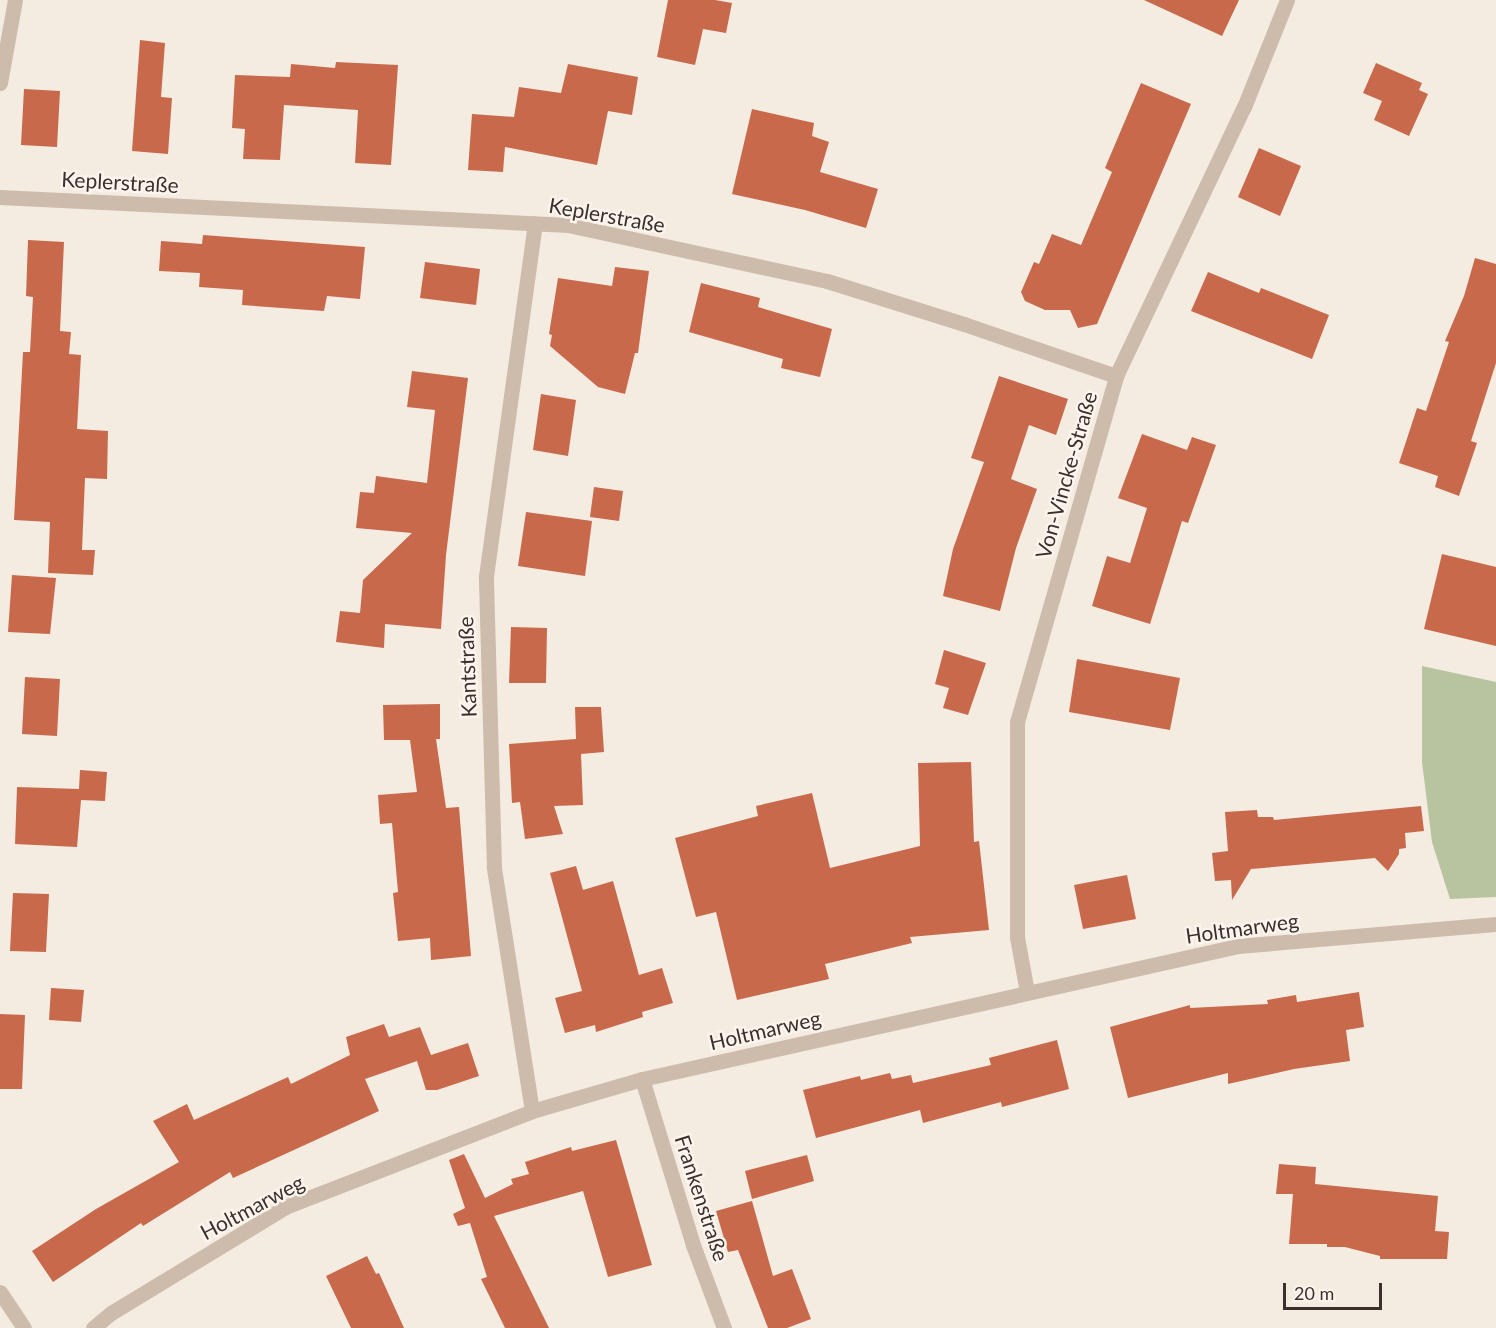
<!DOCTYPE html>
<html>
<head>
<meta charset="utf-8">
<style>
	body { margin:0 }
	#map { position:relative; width:1496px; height:1328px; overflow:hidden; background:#f4ebe1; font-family:Lato,sans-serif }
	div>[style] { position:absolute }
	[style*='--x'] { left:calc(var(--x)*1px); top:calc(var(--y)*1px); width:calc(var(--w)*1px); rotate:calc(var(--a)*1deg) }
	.green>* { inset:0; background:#b8c4a0 }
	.building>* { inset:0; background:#c8694b }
	.minor>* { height:15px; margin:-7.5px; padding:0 7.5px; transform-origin:7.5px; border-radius:7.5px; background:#cdbbac }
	span { translate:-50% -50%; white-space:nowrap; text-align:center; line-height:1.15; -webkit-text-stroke:5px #fbf5ee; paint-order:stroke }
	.street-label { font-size:21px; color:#3b302b }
	.scale { position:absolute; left:1283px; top:1283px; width:99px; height:27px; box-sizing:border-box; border:3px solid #3b302b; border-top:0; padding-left:8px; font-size:18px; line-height:21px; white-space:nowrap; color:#3b302b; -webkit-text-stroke:4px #fbf5ee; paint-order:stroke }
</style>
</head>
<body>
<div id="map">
	<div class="green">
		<div style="clip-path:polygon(1422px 666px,1496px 682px,1496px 897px,1450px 899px,1432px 842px,1422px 762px)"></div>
	</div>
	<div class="building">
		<div style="clip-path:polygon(668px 0,715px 0,732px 3px,726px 33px,703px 29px,695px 65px,657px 57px)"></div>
		<div style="clip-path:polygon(1144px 0,1239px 0,1222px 36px)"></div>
		<div style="clip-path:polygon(140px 40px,165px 43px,161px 97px,172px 98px,168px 154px,132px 151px)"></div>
		<div style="clip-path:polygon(336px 62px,398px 65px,391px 165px,355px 163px,358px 110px,284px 105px,280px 160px,243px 159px,245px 129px,232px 128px,235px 75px,290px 77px,291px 64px,335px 68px)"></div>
		<div style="clip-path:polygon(1376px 63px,1422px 83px,1419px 90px,1428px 94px,1409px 136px,1374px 120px,1382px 101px,1363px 93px)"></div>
		<div style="clip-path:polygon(568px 64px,638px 77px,632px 115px,608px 111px,597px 165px,505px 147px,503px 172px,468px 170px,472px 114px,514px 117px,519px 87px,561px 93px)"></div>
		<div style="clip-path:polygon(1141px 83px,1191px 104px,1097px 324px,1078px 328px,1070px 310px,1045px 310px,1025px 301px,1021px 292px,1034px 262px,1039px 264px,1052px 234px,1081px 245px,1112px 172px,1105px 168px)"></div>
		<div style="clip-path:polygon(24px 89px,60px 91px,57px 147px,21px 145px)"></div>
		<div style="clip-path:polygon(752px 109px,814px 123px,812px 136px,829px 142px,820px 172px,878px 189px,866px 228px,805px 210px,732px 194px)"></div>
		<div style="clip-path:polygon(1259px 148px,1301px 166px,1280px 216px,1238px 197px)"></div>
		<div style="clip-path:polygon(203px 235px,365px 247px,360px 299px,327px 296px,324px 311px,242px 305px,243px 290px,199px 287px,200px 273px,159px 271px,161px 241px,202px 244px)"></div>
		<div style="clip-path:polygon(28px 240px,64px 242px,60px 331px,71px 332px,69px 354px,81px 355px,77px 429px,108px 431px,107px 479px,85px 478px,82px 550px,95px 550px,93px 575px,48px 573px,50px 522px,14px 520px,23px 352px,30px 352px,33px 297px,26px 296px)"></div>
		<div style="clip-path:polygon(1475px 258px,1496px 264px,1496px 363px,1471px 441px,1477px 443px,1459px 496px,1435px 487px,1438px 476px,1399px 463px,1417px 408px,1426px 411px,1449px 342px,1445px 341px,1464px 296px)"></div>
		<div style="clip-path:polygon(425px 262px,480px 269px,476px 305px,420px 298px)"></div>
		<div style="clip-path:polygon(615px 267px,649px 271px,638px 353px,635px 353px,625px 394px,598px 387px,550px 346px,552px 335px,549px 334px,558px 278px,612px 286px)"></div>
		<div style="clip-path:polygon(1208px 272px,1259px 293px,1261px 288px,1329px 315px,1312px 359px,1191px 311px)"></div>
		<div style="clip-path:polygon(701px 283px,760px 298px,758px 307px,832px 329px,820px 377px,781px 368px,783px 359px,689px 332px)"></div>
		<div style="clip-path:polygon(412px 371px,468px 378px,446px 555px,441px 629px,385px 624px,384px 648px,336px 642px,340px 611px,360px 613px,363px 580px,412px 533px,356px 528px,360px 492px,374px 493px,376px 476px,427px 483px,435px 410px,407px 407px)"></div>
		<div style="clip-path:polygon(999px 376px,1068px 399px,1056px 435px,1029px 425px,1011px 479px,1037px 489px,1016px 548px,1000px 611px,943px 596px,953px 549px,984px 462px,971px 458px)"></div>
		<div style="clip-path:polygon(541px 394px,576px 400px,568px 456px,533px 450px)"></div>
		<div style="clip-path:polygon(1142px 434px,1187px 450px,1192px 437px,1216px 445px,1188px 523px,1182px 521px,1150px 624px,1092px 606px,1107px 556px,1130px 563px,1147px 508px,1118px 498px)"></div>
		<div style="clip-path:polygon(594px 487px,623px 491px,619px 521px,590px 517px)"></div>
		<div style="clip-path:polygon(526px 512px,592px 521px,585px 576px,518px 566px)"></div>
		<div style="clip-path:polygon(1442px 554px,1496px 567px,1496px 646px,1424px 629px)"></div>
		<div style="clip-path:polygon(12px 575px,56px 578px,50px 634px,8px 632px)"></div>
		<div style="clip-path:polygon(511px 627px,547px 628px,546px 683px,509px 683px)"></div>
		<div style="clip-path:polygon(944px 650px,986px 663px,968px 715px,943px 708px,949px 688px,935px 684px)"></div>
		<div style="clip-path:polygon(1077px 659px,1180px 678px,1170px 730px,1069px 712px)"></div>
		<div style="clip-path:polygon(25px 677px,60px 679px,57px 736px,22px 734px)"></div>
		<div style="clip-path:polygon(440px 704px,440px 739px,436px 739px,446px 808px,459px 807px,471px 956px,431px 960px,430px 938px,398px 941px,393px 893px,398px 892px,392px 823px,380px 824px,378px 795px,417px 792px,410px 740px,384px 740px,383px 705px)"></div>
		<div style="clip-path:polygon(575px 707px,601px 707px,604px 752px,581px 754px,583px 805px,554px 806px,563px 834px,525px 839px,520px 802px,512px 803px,509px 744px,576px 739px)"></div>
		<div style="clip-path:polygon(971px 762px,974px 842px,979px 841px,989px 930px,910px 937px,912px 943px,825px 964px,829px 979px,737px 1000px,716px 912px,696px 917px,675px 838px,758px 816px,756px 806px,812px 793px,830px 868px,920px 846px,918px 763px)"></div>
		<div style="clip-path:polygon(80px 770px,107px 772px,105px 801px,81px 800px,77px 847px,15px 844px,17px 787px,79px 789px)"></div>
		<div style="clip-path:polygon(1421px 806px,1424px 831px,1405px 833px,1406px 848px,1399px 849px,1399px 854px,1388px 871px,1375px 858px,1251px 869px,1232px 900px,1231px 880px,1215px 881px,1212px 853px,1228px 851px,1225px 812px,1257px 810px,1258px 817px,1273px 817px,1274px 820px)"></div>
		<div style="clip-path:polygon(576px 866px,583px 890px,613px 881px,639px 975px,662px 968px,673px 1003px,642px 1012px,643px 1017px,596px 1032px,595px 1025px,565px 1033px,555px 998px,582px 991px,550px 873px)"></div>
		<div style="clip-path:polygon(1127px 875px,1136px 919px,1083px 929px,1074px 885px)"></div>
		<div style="clip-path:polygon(13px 893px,49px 894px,46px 952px,10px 951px)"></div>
		<div style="clip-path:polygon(51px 988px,84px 990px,81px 1022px,49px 1020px)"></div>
		<div style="clip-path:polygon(1359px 992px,1364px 1027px,1346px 1030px,1350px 1061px,1294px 1069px,1228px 1084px,1228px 1073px,1128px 1098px,1110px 1027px,1190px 1005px,1190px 1008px,1268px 1004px,1267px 1000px,1296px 995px,1297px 1002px)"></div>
		<div style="clip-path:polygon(0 1014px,25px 1015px,22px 1089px,0 1089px)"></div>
		<div style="clip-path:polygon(384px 1024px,389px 1037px,420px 1027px,431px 1055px,468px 1043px,479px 1076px,437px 1090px,426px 1090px,417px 1061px,365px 1079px,379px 1111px,233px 1178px,230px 1172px,143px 1226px,141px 1223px,53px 1282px,32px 1251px,96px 1209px,179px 1162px,153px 1121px,187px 1104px,194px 1120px,288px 1077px,291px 1084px,350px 1055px,346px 1037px)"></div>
		<div style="clip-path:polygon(1057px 1040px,1069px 1089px,1002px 1107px,1001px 1102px,923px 1123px,920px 1110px,816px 1138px,803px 1090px,860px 1076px,861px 1080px,890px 1073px,892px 1079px,911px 1075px,913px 1083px,991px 1065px,989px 1058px)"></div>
		<div style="clip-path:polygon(616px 1140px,652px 1265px,608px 1277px,583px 1191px,494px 1216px,549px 1328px,505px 1328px,481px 1279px,487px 1277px,470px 1223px,458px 1226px,453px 1214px,465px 1208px,449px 1160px,464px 1154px,485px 1198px,513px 1184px,511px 1179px,529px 1174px,525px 1162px,571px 1147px,572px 1151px)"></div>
		<div style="clip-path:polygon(807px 1155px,814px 1181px,752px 1199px,745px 1171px)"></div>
		<div style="clip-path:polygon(1279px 1164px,1316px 1167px,1315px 1184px,1438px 1196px,1435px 1231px,1449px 1232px,1447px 1259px,1380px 1259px,1380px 1256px,1345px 1247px,1327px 1247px,1327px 1244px,1289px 1244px,1293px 1194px,1276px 1194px)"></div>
		<div style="clip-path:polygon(752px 1201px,773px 1276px,792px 1269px,811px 1319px,787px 1328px,768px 1328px,738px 1250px,728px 1252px,716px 1211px)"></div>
		<div style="clip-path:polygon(367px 1256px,376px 1274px,379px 1273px,404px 1328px,351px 1328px,326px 1276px)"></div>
	</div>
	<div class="minor">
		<div style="--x:0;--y:83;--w:84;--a:-79.8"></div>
		<div style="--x:0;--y:197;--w:569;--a:2.82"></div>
		<div style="--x:568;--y:225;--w:265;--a:12.2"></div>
		<div style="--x:827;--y:281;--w:144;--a:17.4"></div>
		<div style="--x:964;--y:324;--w:161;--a:18.9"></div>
		<div style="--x:1027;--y:992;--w:56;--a:-100.3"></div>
		<div style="--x:1017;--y:937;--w:215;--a:-90"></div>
		<div style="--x:1017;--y:722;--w:360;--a:-74"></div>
		<div style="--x:1116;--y:376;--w:298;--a:-64.6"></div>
		<div style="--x:1244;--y:107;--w:115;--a:-68.1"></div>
		<div style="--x:642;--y:1079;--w:174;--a:72.9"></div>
		<div style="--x:693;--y:1245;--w:89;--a:69.5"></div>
		<div style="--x:532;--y:1111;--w:247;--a:-98.9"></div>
		<div style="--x:494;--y:867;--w:291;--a:-91.6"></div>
		<div style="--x:486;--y:576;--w:356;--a:-82.1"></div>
		<div style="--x:0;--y:1292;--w:43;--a:56.3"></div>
		<div style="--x:93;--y:1328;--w:23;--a:-40"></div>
		<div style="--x:111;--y:1313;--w:204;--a:-31.3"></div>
		<div style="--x:285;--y:1207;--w:265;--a:-21.2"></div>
		<div style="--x:532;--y:1111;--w:115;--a:-16.2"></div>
		<div style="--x:642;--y:1079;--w:611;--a:-12.58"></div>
		<div style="--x:1238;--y:946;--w:259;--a:-4.9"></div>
	</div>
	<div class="street-label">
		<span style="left:120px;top:182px;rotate:3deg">Keplerstraße</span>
		<span style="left:607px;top:215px;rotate:10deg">Keplerstraße</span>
		<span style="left:1066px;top:475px;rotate:-74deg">Von-Vincke-Straße</span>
		<span style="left:467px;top:667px;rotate:-92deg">Kantstraße</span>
		<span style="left:1242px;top:928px;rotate:-8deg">Holtmarweg</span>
		<span style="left:765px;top:1030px;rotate:-13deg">Holtmarweg</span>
		<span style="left:702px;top:1198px;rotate:72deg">Frankenstraße</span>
		<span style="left:252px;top:1207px;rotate:-28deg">Holtmarweg</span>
	</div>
	<div class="scale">20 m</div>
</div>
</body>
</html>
